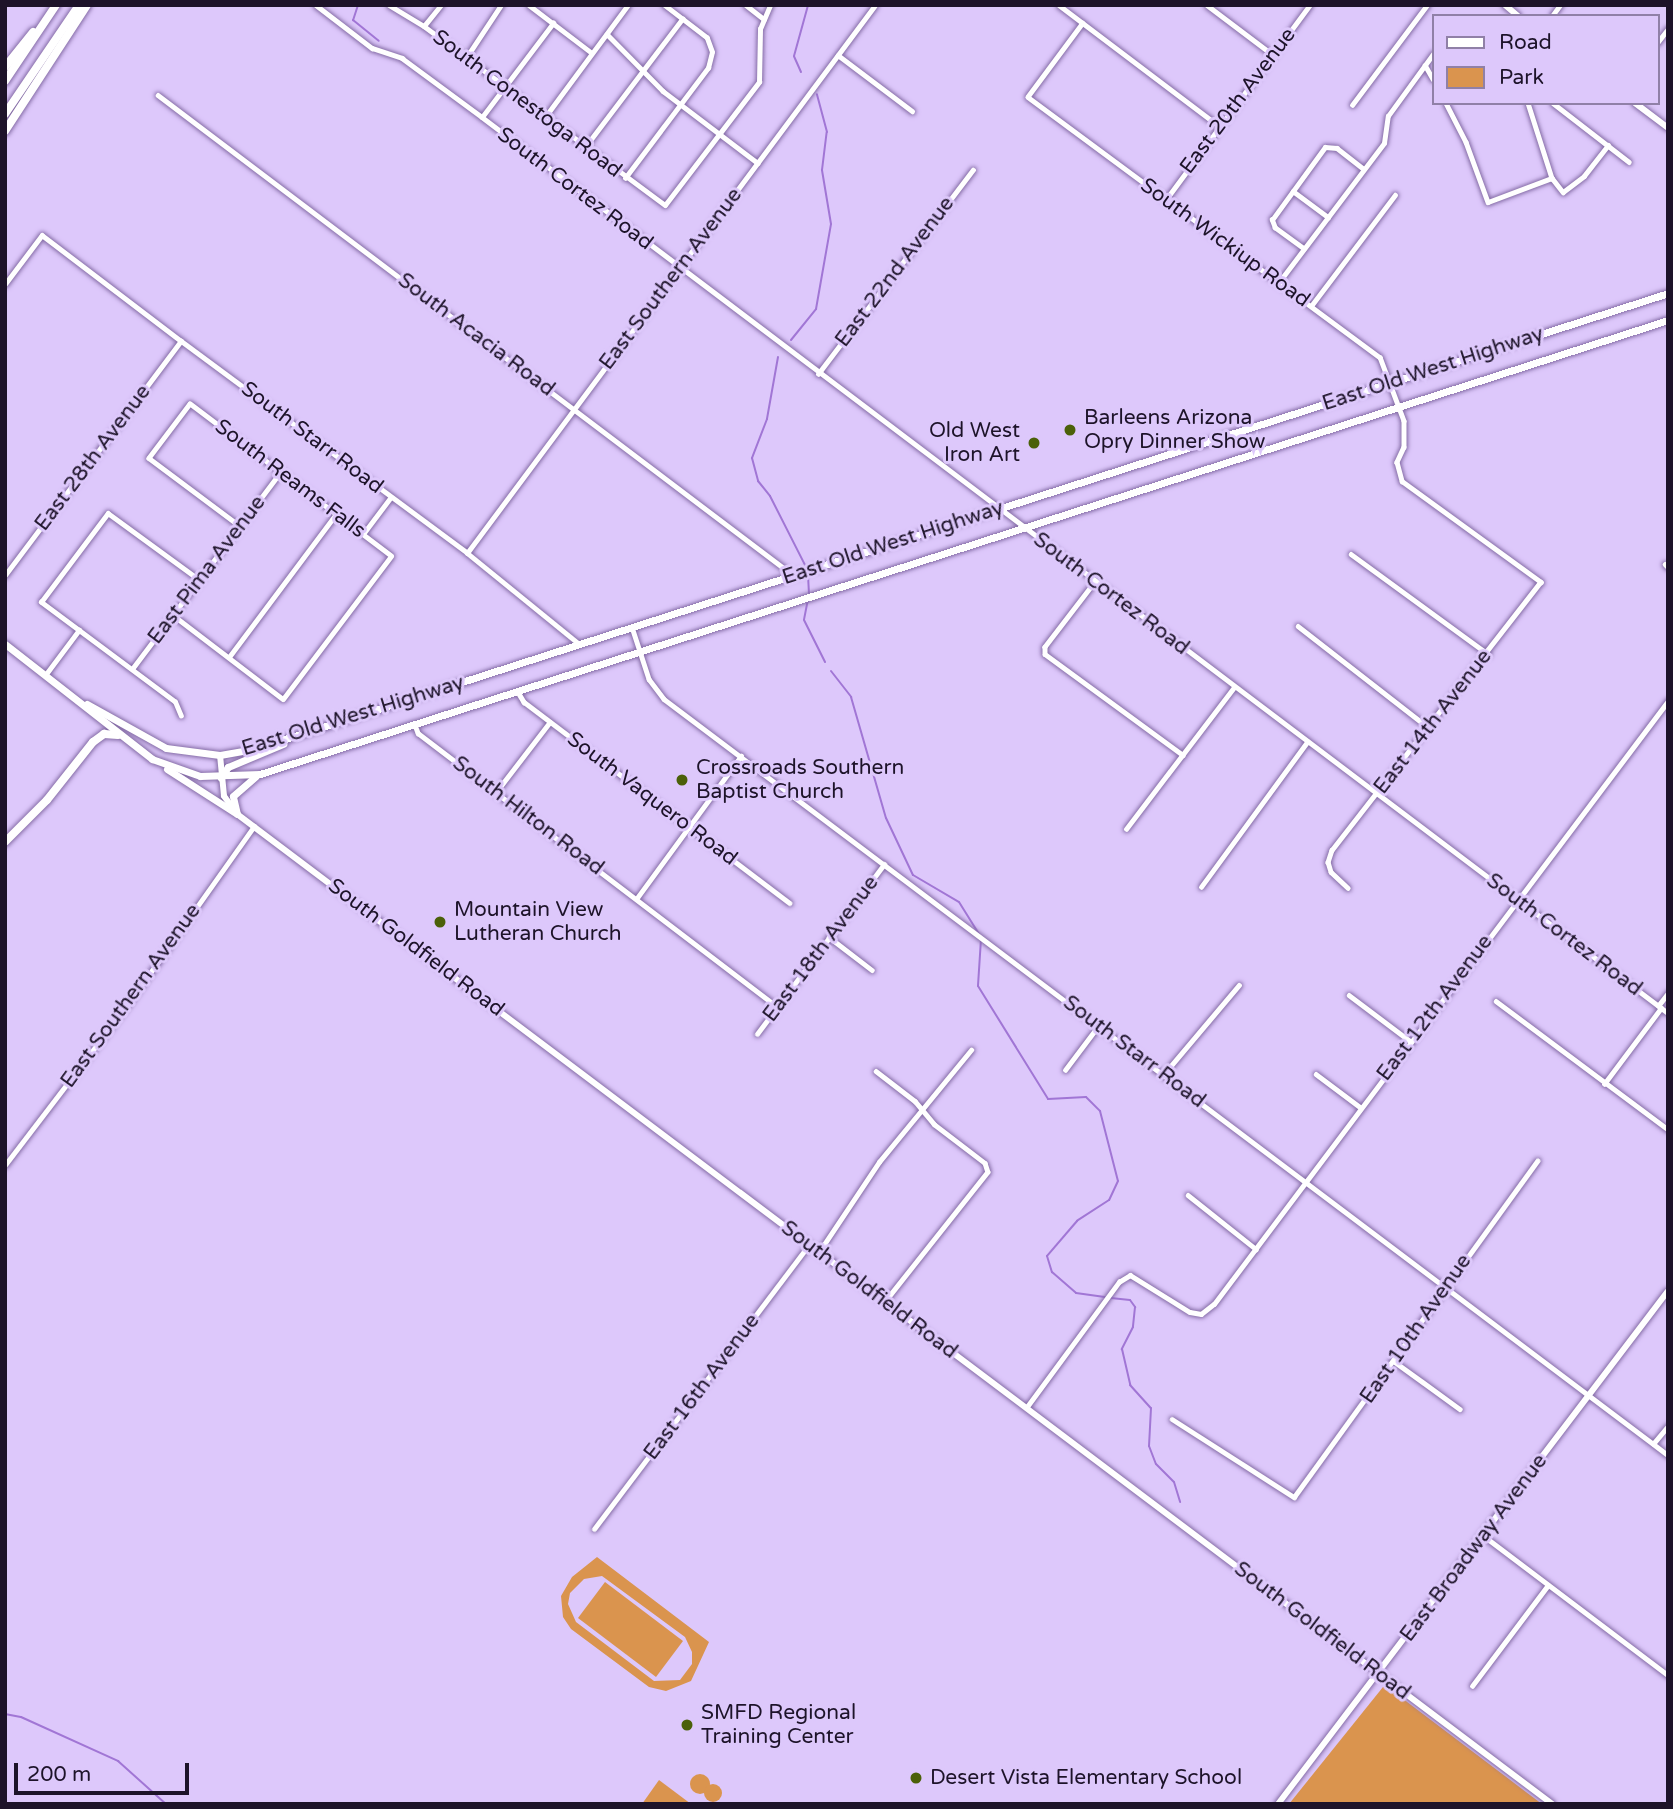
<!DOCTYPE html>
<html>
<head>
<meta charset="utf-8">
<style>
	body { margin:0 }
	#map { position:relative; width:1673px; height:1809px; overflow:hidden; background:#ddc8fb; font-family:"Varela Round",sans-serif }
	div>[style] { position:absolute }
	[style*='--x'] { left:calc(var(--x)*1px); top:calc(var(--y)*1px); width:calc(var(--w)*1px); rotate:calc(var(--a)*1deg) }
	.green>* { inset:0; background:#da944e }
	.round { border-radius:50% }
	.stream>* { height:2px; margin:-1px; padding:0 1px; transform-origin:1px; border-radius:1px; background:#a176d5 }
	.roads { filter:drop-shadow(0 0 2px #856ca6) drop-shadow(0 0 2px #856ca6) }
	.minor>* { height:4.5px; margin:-2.25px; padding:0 2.25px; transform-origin:2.25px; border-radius:2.25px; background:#fff }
	.tertiary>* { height:5px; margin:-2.5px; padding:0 2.5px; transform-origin:2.5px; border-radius:2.5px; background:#fff }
	.secondary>* { height:6px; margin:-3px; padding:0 3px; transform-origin:3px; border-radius:3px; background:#fff }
	.primary>* { height:7px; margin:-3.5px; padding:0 3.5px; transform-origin:3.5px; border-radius:3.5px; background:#fff }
	.motorway>* { height:8px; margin:-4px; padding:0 4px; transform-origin:4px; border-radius:4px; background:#fff }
	.dots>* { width:19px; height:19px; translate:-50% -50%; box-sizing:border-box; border:4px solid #ddc8fb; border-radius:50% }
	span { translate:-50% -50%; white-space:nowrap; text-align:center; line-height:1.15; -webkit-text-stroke:6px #ddc8fb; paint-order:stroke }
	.street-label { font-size:21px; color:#1d1329 }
	.poi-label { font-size:21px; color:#1d1329 }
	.left { translate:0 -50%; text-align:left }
	.right { translate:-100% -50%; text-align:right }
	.frame { position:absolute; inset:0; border:7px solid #1d1329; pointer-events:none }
	.legend { position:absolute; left:1432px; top:14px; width:228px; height:91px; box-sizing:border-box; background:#ddc8fb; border:2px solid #9080a7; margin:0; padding:9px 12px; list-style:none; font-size:21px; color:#1d1329 }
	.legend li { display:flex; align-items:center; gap:14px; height:35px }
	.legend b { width:35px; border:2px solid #9080a7 }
	.scale { position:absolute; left:14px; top:1763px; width:175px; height:32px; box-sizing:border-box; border:4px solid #1d1329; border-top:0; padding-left:9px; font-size:21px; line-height:24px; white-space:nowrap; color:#1d1329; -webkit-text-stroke:5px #ddc8fb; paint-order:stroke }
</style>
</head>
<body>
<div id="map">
	<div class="green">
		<div style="clip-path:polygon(evenodd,597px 1557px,709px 1642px,691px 1681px,666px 1691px,649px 1687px,571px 1629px,563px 1617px,561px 1596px,572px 1577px,597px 1557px,602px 1576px,685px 1637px,692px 1652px,692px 1664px,680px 1680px,654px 1681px,576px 1622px,568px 1604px,570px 1593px,584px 1579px,602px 1576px)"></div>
		<div style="clip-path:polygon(605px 1582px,683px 1641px,656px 1677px,578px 1618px)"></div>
		<div style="clip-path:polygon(1383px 1687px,1390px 1689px,1542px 1804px,1289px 1804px)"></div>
		<div class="round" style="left:690px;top:1774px;width:20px;height:20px"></div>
		<div style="clip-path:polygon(659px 1780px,691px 1804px,642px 1804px)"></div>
		<div class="round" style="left:704px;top:1784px;width:18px;height:18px"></div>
	</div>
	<div class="stream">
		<div style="--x:358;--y:5;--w:16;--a:108"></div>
		<div style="--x:353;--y:20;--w:33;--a:39"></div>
		<div style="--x:801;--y:72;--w:17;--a:-114"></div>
		<div style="--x:794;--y:56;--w:53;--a:-74.6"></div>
		<div style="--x:791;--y:340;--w:40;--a:-51"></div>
		<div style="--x:816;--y:309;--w:86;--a:-80"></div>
		<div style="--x:831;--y:224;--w:55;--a:-99.5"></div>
		<div style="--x:822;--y:170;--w:38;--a:-83"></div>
		<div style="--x:827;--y:132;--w:39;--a:-105"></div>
		<div style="--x:778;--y:357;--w:63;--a:100.1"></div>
		<div style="--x:767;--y:419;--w:42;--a:111"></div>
		<div style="--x:752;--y:458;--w:24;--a:75"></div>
		<div style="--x:758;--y:481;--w:19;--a:51"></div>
		<div style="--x:770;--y:496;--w:82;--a:63.1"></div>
		<div style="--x:808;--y:575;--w:18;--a:87"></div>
		<div style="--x:808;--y:599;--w:21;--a:101"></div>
		<div style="--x:804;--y:620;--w:47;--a:63.4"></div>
		<div style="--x:831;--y:671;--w:33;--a:52"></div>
		<div style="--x:851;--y:697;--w:126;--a:73.9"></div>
		<div style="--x:886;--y:818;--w:63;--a:64.7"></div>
		<div style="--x:913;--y:875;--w:53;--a:30.4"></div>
		<div style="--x:959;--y:902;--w:38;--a:58"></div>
		<div style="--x:981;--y:939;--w:47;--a:93.7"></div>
		<div style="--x:978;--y:986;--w:133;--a:58.2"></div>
		<div style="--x:1048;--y:1099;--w:38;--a:-3"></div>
		<div style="--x:1086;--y:1097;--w:20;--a:45"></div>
		<div style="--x:1100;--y:1111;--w:72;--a:75.6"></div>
		<div style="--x:1118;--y:1181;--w:21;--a:115"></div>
		<div style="--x:1109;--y:1200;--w:38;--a:147"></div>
		<div style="--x:1077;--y:1221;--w:46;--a:130.6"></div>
		<div style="--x:1047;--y:1256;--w:17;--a:73"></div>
		<div style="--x:1052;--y:1272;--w:32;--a:41"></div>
		<div style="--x:1076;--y:1293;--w:29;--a:8"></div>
		<div style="--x:1111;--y:1298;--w:19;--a:6"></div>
		<div style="--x:1130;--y:1300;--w:9;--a:54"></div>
		<div style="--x:1135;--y:1307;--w:20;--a:96"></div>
		<div style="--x:1133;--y:1327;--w:25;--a:117"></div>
		<div style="--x:1122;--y:1349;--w:37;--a:77"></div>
		<div style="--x:1130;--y:1385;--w:31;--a:48"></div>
		<div style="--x:1151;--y:1408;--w:38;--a:93"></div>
		<div style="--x:1149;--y:1446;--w:19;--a:69"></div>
		<div style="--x:1156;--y:1464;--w:25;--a:45"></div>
		<div style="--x:1174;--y:1482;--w:21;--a:73"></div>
		<div style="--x:5;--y:1714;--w:16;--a:11"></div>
		<div style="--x:21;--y:1717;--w:107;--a:24.4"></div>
		<div style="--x:118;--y:1761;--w:64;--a:41.9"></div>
	</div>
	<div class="roads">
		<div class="minor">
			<div style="--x:316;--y:5;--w:71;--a:37.5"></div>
			<div style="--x:372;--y:48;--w:32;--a:18"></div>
			<div style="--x:402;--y:58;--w:99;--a:36.4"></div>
			<div style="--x:482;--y:117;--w:1486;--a:37.07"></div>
			<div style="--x:389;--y:5;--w:41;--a:31"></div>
			<div style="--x:424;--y:26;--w:300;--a:36.6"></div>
			<div style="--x:665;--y:205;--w:155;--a:-52.6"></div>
			<div style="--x:759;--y:82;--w:53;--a:-88.9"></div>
			<div style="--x:760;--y:29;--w:26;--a:-67"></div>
			<div style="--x:529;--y:5;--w:79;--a:37.3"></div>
			<div style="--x:746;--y:5;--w:23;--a:38"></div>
			<div style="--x:1059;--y:5;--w:201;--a:37.1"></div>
			<div style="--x:1207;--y:5;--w:83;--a:37.1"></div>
			<div style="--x:1552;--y:16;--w:14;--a:-54"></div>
			<div style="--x:1083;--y:23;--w:92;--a:126.6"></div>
			<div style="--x:1028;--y:97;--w:438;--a:36.5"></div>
			<div style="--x:1380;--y:357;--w:68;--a:69.4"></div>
			<div style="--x:1404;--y:421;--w:26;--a:90"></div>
			<div style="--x:1404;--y:447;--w:17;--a:115"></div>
			<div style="--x:1397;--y:462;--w:20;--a:75"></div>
			<div style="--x:1402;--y:481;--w:172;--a:36"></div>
			<div style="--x:1541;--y:582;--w:340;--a:127.9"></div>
			<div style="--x:1332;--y:850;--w:13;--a:108"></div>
			<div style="--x:1328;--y:862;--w:10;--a:73"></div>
			<div style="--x:1331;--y:872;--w:23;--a:43"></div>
			<div style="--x:424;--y:26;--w:27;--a:-51"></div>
			<div style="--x:607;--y:34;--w:80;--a:45.5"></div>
			<div style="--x:663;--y:91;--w:119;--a:37.2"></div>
			<div style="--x:1657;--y:43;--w:18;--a:-52"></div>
			<div style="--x:838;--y:55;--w:93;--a:37.1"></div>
			<div style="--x:466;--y:58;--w:64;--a:-56.6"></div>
			<div style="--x:1425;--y:65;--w:16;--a:60"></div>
			<div style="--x:158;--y:95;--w:796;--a:37.09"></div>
			<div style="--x:1446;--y:103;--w:44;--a:62.9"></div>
			<div style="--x:1466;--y:142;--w:64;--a:69.9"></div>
			<div style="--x:1488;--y:202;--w:68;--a:-20.6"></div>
			<div style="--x:1528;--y:103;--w:79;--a:72.3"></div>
			<div style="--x:1552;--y:178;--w:18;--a:52"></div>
			<div style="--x:1563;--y:192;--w:26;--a:-37"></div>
			<div style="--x:1584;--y:176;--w:39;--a:-52"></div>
			<div style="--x:1553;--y:103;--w:96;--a:37.8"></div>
			<div style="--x:1352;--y:105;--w:125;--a:-53.1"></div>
			<div style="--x:482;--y:117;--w:118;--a:-52.9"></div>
			<div style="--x:545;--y:117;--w:139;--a:-53.5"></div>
			<div style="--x:585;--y:147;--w:161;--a:-52.8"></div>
			<div style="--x:625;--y:178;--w:138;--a:-53"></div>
			<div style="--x:708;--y:68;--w:16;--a:-76"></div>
			<div style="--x:712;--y:52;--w:15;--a:-110"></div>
			<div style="--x:707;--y:38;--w:54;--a:-142.5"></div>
			<div style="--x:1293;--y:191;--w:44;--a:36.6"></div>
			<div style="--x:1167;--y:198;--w:240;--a:-53.5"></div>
			<div style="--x:1304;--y:249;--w:36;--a:-144"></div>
			<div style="--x:1275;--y:228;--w:9;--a:-111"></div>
			<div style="--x:1272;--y:220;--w:90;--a:-54"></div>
			<div style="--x:1325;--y:147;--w:12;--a:5"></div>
			<div style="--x:1337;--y:148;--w:34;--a:38"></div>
			<div style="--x:1279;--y:282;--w:174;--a:-52.9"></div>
			<div style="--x:1384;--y:143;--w:27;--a:-82"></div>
			<div style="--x:1388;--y:116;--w:77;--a:-54"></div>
			<div style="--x:5;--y:284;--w:61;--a:-52.9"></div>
			<div style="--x:42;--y:235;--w:175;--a:37.3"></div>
			<div style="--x:1311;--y:306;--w:139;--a:-52.9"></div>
			<div style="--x:818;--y:374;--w:256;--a:-52.8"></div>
			<div style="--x:363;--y:534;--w:46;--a:-52.9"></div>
			<div style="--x:1351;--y:554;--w:170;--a:36.1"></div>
			<div style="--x:1665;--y:564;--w:4;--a:45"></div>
			<div style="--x:1095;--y:582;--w:82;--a:127.6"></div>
			<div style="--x:1045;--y:647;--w:7;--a:90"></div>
			<div style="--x:1045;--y:654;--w:171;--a:36.2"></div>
			<div style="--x:173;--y:615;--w:138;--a:37.4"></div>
			<div style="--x:283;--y:699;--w:179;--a:-52.9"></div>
			<div style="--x:391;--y:556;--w:252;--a:-142.9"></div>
			<div style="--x:190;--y:404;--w:68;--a:127.2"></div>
			<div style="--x:149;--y:458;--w:114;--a:36.8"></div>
			<div style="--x:1298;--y:626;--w:166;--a:37.9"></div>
			<div style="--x:632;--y:627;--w:55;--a:71.9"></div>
			<div style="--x:649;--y:679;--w:25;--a:53"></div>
			<div style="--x:664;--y:699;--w:1257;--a:36.98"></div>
			<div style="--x:229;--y:657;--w:179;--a:-53.2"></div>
			<div style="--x:132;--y:669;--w:248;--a:-53"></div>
			<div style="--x:46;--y:674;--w:55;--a:-53.1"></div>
			<div style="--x:518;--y:692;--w:12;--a:59"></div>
			<div style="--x:524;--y:702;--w:333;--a:37.1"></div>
			<div style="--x:181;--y:716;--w:15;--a:-113"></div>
			<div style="--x:175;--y:702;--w:167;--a:-143.3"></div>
			<div style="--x:41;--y:602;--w:111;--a:-53"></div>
			<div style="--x:108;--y:513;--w:114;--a:36.1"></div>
			<div style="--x:415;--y:725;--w:9;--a:69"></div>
			<div style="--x:418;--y:733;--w:452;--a:37.3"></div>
			<div style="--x:496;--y:792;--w:88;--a:-52.4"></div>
			<div style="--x:1126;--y:829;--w:178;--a:-52.7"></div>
			<div style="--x:1201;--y:887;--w:180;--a:-53.8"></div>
			<div style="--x:637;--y:898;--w:176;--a:-53.8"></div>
			<div style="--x:829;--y:937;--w:54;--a:37.5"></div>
			<div style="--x:1349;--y:995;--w:76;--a:37"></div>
			<div style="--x:1496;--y:1001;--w:214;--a:36.7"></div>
			<div style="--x:1658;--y:1006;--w:16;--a:-52"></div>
			<div style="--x:757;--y:1034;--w:212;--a:-53.2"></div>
			<div style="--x:1065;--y:1070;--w:56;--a:-52.9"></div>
			<div style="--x:876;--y:1071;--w:49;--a:37.6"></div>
			<div style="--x:915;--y:1101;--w:30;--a:50"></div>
			<div style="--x:934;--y:1124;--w:64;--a:37.4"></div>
			<div style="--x:985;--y:1163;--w:9;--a:72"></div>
			<div style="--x:988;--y:1172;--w:166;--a:128.4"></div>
			<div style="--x:1164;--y:1074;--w:116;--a:-49.9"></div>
			<div style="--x:1316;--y:1074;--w:55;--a:36.9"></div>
			<div style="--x:1604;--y:1084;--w:95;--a:-53.1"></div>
			<div style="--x:5;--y:1165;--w:208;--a:-52.6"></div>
			<div style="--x:131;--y:1000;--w:213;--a:-54.7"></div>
			<div style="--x:1188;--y:1195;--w:87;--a:38.5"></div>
			<div style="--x:819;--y:1252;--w:108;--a:-56.3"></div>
			<div style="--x:879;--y:1162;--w:145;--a:-50.6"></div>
			<div style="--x:1395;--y:1362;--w:80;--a:35.9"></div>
			<div style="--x:1026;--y:1408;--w:157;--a:-53.6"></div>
			<div style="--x:1119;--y:1282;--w:13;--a:-32"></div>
			<div style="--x:1130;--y:1275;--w:70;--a:31.7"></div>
			<div style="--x:1190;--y:1312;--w:11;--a:10"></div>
			<div style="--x:1201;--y:1314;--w:16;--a:-38"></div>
			<div style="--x:1214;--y:1304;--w:755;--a:-53.02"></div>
			<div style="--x:1172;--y:1419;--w:145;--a:32.6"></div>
			<div style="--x:1294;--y:1497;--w:415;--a:-54.1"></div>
			<div style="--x:1653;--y:1444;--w:23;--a:-50"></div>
			<div style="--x:594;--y:1529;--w:356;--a:-52.9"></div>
			<div style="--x:1484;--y:1536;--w:231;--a:37.1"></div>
			<div style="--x:1472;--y:1686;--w:126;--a:-53"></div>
		</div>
		<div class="tertiary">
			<div style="--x:467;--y:553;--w:683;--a:-53.33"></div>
			<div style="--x:5;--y:575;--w:293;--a:-53.1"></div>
			<div style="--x:181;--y:341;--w:356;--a:36.5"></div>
			<div style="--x:467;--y:553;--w:144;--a:39.1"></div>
		</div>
		<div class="secondary">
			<div style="--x:1505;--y:5;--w:17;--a:40"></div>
			<div style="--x:1635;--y:103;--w:41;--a:37.1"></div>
			<div style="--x:220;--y:755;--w:41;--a:84.4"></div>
			<div style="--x:224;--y:796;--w:22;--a:54"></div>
			<div style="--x:237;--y:814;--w:1646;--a:36.97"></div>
			<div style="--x:1278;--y:1804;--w:644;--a:-52.76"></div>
		</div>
		<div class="primary">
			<div style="--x:5;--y:644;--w:187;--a:38"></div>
			<div style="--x:152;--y:759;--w:51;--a:19.5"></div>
			<div style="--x:200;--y:776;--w:60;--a:-1.9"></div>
			<div style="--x:260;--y:774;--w:1479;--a:-17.87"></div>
			<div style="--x:87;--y:704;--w:90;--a:29.1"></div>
			<div style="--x:166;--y:748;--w:54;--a:7.4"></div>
			<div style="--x:220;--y:755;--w:35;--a:-10"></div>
			<div style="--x:254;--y:749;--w:1486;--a:-17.87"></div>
			<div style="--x:167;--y:769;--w:83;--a:32.7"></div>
			<div style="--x:221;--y:778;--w:13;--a:-58"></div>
			<div style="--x:228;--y:767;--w:60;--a:-22.7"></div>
			<div style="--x:237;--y:814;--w:18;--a:-103"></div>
			<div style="--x:233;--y:796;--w:30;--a:-41"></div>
		</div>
		<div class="motorway">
			<div style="--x:5;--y:67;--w:45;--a:-51.3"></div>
			<div style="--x:5;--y:81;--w:92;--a:-56.1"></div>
			<div style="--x:5;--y:114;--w:132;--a:-55.8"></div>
			<div style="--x:5;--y:131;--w:150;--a:-56.9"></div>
			<div style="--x:5;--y:842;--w:59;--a:-45"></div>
			<div style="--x:47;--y:800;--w:74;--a:-51.6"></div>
			<div style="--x:93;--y:742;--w:14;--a:-36"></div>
			<div style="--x:104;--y:734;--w:14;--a:4"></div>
		</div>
	</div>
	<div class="dots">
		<div style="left:1070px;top:430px;background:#4b6009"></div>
		<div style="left:1034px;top:443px;background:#4b6009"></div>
		<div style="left:682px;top:780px;background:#4b6009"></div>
		<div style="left:440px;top:922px;background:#4b6009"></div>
		<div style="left:687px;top:1725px;background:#4b6009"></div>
		<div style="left:916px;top:1778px;background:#4b6009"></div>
	</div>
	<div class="street-label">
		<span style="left:1238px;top:101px;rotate:-53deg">East 20th Avenue</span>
		<span style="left:527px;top:104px;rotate:37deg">South Conestoga Road</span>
		<span style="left:575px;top:189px;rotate:37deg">South Cortez Road</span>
		<span style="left:1225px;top:243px;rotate:36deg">South Wickiup Road</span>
		<span style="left:895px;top:272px;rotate:-53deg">East 22nd Avenue</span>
		<span style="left:671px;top:279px;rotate:-53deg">East Southern Avenue</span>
		<span style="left:476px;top:335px;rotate:37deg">South Acacia Road</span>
		<span style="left:1433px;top:369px;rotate:-18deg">East Old West Highway</span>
		<span style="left:312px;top:438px;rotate:37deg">South Starr Road</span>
		<span style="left:93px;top:458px;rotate:-53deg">East 28th Avenue</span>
		<span style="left:290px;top:479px;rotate:37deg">South Reams Falls</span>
		<span style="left:893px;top:543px;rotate:-18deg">East Old West Highway</span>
		<span style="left:207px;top:570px;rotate:-53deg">East Pima Avenue</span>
		<span style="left:1111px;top:594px;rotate:37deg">South Cortez Road</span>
		<span style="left:353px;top:716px;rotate:-17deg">East Old West Highway</span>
		<span style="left:1433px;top:722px;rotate:-52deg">East 14th Avenue</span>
		<span style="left:652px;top:799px;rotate:37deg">South Vaquero Road</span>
		<span style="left:528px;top:816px;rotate:37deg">South Hilton Road</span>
		<span style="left:1564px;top:935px;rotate:37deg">South Cortez Road</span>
		<span style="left:416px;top:948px;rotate:37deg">South Goldfield Road</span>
		<span style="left:821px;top:949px;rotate:-53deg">East 18th Avenue</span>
		<span style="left:131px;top:996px;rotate:-54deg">East Southern Avenue</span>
		<span style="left:1435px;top:1008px;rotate:-53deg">East 12th Avenue</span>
		<span style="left:1134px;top:1052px;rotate:37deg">South Starr Road</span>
		<span style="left:869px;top:1290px;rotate:37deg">South Goldfield Road</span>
		<span style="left:1416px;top:1329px;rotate:-55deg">East 10th Avenue</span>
		<span style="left:702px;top:1387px;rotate:-53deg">East 16th Avenue</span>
		<span style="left:1474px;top:1548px;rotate:-53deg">East Broadway Avenue</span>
		<span style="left:1322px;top:1631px;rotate:37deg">South Goldfield Road</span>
	</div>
	<div class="poi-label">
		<span class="left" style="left:1084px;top:430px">Barleens Arizona<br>Opry Dinner Show</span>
		<span class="right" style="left:1020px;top:443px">Old West<br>Iron Art</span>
		<span class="left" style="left:696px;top:780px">Crossroads Southern<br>Baptist Church</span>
		<span class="left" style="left:454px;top:922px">Mountain View<br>Lutheran Church</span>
		<span class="left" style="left:701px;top:1725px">SMFD Regional<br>Training Center</span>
		<span class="left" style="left:930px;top:1778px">Desert Vista Elementary School</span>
	</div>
	<div class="frame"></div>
	<ul class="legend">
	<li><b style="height:9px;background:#fff"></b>Road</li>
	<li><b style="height:19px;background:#da944e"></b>Park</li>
	</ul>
	<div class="scale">200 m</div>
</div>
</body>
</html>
